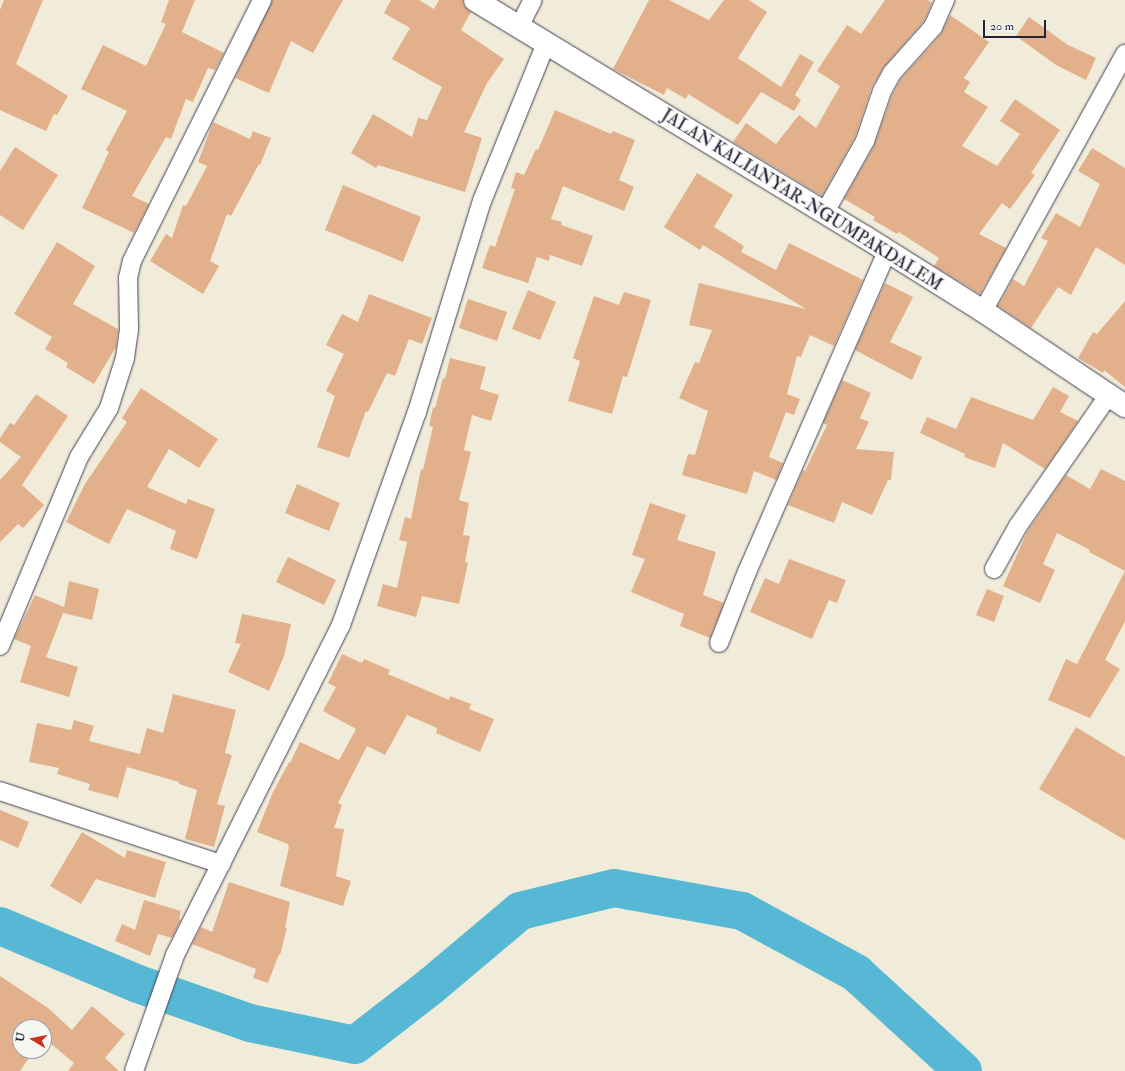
<!DOCTYPE html>
<html>
<head>
<meta charset="utf-8">
<style>
	body { margin:0 }
	#map { position:relative; width:1125px; height:1071px; overflow:hidden; background:#f1ecda; font-family:"IM FELL Double Pica",serif }
	div>[style] { position:absolute }
	[style*='--x'] { left:calc(var(--x)*1px); top:calc(var(--y)*1px); width:calc(var(--w)*1px); rotate:calc(var(--a)*1deg) }
	.river>* { height:38px; margin:-19px; padding:0 19px; transform-origin:19px; border-radius:19px; background:#57b8d6 }
	.building>* { inset:0; background:#e2b18c }
	.roads { filter:drop-shadow(0 0 1px #414053) drop-shadow(0 0 1px #414053) }
	.street>* { height:18px; margin:-9px; padding:0 9px; transform-origin:9px; border-radius:9px; background:#fff }
	.secondary>* { height:22px; margin:-11px; padding:0 11px; transform-origin:11px; border-radius:11px; background:#fff }
	span { translate:-50% -50%; white-space:nowrap; text-align:center; line-height:1.15; -webkit-text-stroke:3.5px #f6f6f2; paint-order:stroke }
	.street-label { font-size:17px; color:#22223b }
	.north { position:absolute; left:12px; top:1019px; width:40px; height:40px; box-sizing:border-box; background:#f6f6f2; border:1px solid #a1a1a9; border-radius:50%; rotate:280deg; font-size:11px; font-weight:700; line-height:16px; text-align:center; color:#22223b }
	.north::after { content:''; display:block; margin:auto; width:14px; height:18px; background:#c8321e; clip-path:polygon(50% 0,100% 100%,50% 72%,0 100%) }
	.scale { position:absolute; left:983px; top:20px; width:63px; height:18px; box-sizing:border-box; border:2px solid #22223b; border-top:0; padding-left:5px; font-size:12px; line-height:14px; white-space:nowrap; color:#22223b; -webkit-text-stroke:3px #f6f6f2; paint-order:stroke }
</style>
</head>
<body>
<div id="map">
	<div class="river">
		<div style="--x:0;--y:926;--w:150;--a:22.8"></div>
		<div style="--x:138;--y:984;--w:119;--a:19.2"></div>
		<div style="--x:250;--y:1023;--w:107;--a:11.8"></div>
		<div style="--x:355;--y:1045;--w:96;--a:-37.8"></div>
		<div style="--x:431;--y:986;--w:116;--a:-40.1"></div>
		<div style="--x:520;--y:911;--w:97;--a:-13.7"></div>
		<div style="--x:614;--y:888;--w:130;--a:10.2"></div>
		<div style="--x:742;--y:911;--w:130;--a:28.5"></div>
		<div style="--x:856;--y:973;--w:145;--a:42.5"></div>
	</div>
	<div class="building">
		<div style="clip-path:polygon(4px 0,43px 0,16px 64px,68px 96px,57px 115px,54px 114px,46px 131px,0 110px,0 10px)"></div>
		<div style="clip-path:polygon(169px 0,195px 0,182px 32px,224px 53px,215px 70px,208px 68px,193px 102px,186px 99px,171px 139px,166px 137px,132px 196px,149px 204px,134px 233px,82px 208px,109px 152px,106px 150px,127px 111px,81px 89px,103px 45px,146px 66px,166px 24px,161px 22px)"></div>
		<div style="clip-path:polygon(272px 0,343px 0,313px 53px,291px 41px,269px 93px,235px 78px)"></div>
		<div style="clip-path:polygon(391px 0,419px 0,434px 9px,439px 0,463px 0,464px 6px,471px 12px,461px 30px,504px 59px,487px 83px,464px 132px,482px 138px,465px 192px,378px 165px,376px 168px,351px 153px,373px 114px,412px 137px,418px 118px,427px 120px,442px 87px,392px 59px,410px 28px,384px 13px)"></div>
		<div style="clip-path:polygon(649px 0,669px 0,709px 20px,724px 0,749px 0,767px 12px,738px 58px,781px 87px,800px 54px,814px 62px,795px 95px,801px 100px,794px 111px,761px 92px,738px 125px,688px 94px,686px 99px,667px 88px,664px 95px,613px 69px)"></div>
		<div style="clip-path:polygon(885px 0,928px 0,932px 3px,924px 21px,883px 68px,872px 87px,855px 137px,822px 196px,733px 142px,746px 123px,776px 144px,799px 115px,816px 128px,840px 86px,817px 71px,847px 25px,861px 34px)"></div>
		<div style="clip-path:polygon(950px 15px,989px 42px,964px 78px,970px 82px,964px 92px,988px 107px,962px 146px,997px 166px,1020px 134px,1000px 121px,1015px 99px,1060px 130px,1031px 173px,1035px 175px,1010px 209px,1002px 203px,979px 234px,1006px 248px,980px 294px,934px 266px,939px 258px,899px 232px,897px 234px,873px 220px,875px 217px,844px 199px,874px 146px,892px 95px,901px 79px,941px 34px)"></div>
		<div style="clip-path:polygon(1029px 17px,1068px 45px,1096px 58px,1086px 80px,1056px 65px,1016px 36px)"></div>
		<div style="clip-path:polygon(555px 110px,611px 134px,613px 131px,635px 140px,619px 180px,634px 187px,624px 211px,563px 186px,551px 219px,562px 222px,561px 225px,593px 236px,582px 266px,550px 255px,549px 261px,537px 257px,528px 283px,482px 268px,490px 245px,495px 247px,515px 189px,511px 188px,516px 172px,524px 175px,536px 149px,538px 150px)"></div>
		<div style="clip-path:polygon(213px 122px,250px 139px,253px 131px,271px 138px,260px 165px,259px 164px,231px 216px,227px 214px,210px 261px,219px 266px,203px 294px,150px 261px,166px 234px,172px 238px,183px 205px,186px 206px,207px 166px,198px 162px)"></div>
		<div style="clip-path:polygon(15px 147px,58px 175px,23px 230px,0 215px,0 171px)"></div>
		<div style="clip-path:polygon(1092px 148px,1125px 168px,1125px 265px,1096px 247px,1071px 295px,1058px 287px,1031px 328px,998px 306px,1013px 279px,1024px 286px,1048px 241px,1041px 238px,1056px 213px,1080px 227px,1100px 184px,1078px 171px)"></div>
		<div style="clip-path:polygon(697px 173px,733px 195px,714px 227px,744px 246px,741px 252px,776px 270px,789px 243px,863px 280px,834px 346px,810px 335px,801px 357px,797px 356px,787px 394px,800px 399px,794px 415px,786px 412px,769px 457px,783px 463px,776px 480px,754px 471px,747px 494px,682px 475px,688px 454px,695px 455px,708px 411px,679px 398px,695px 362px,699px 363px,712px 330px,689px 325px,699px 283px,806px 309px,703px 245px,700px 250px,664px 227px)"></div>
		<div style="clip-path:polygon(343px 185px,421px 217px,403px 262px,325px 230px)"></div>
		<div style="clip-path:polygon(57px 242px,95px 266px,73px 304px,118px 329px,116px 347px,94px 384px,66px 367px,68px 363px,45px 349px,52px 337px,14px 314px)"></div>
		<div style="clip-path:polygon(885px 283px,913px 297px,890px 342px,922px 357px,912px 380px,855px 350px)"></div>
		<div style="clip-path:polygon(528px 290px,556px 302px,540px 340px,512px 329px)"></div>
		<div style="clip-path:polygon(624px 292px,651px 300px,627px 377px,623px 376px,612px 414px,568px 401px,580px 361px,573px 358px,594px 296px,619px 305px)"></div>
		<div style="clip-path:polygon(369px 294px,432px 318px,422px 344px,409px 339px,395px 376px,387px 373px,368px 412px,366px 411px,349px 458px,317px 447px,335px 396px,326px 391px,344px 354px,326px 345px,342px 314px,358px 322px)"></div>
		<div style="clip-path:polygon(468px 299px,507px 312px,497px 341px,459px 328px)"></div>
		<div style="clip-path:polygon(1125px 301px,1125px 387px,1104px 370px,1103px 373px,1078px 358px,1093px 332px,1097px 334px)"></div>
		<div style="clip-path:polygon(450px 358px,486px 367px,480px 389px,499px 395px,491px 421px,472px 415px,464px 450px,471px 452px,459px 500px,469px 503px,463px 535px,470px 536px,465px 562px,468px 563px,459px 604px,422px 596px,416px 617px,377px 606px,383px 584px,397px 588px,407px 542px,399px 540px,405px 517px,411px 519px,421px 469px,423px 470px,433px 427px,429px 426px,433px 407px,435px 408px,443px 378px,445px 379px)"></div>
		<div style="clip-path:polygon(842px 380px,871px 393px,860px 418px,869px 422px,856px 449px,894px 452px,891px 480px,888px 480px,872px 515px,842px 502px,834px 523px,788px 505px,803px 470px,805px 471px,827px 425px,823px 423px)"></div>
		<div style="clip-path:polygon(1053px 387px,1069px 396px,1060px 412px,1078px 421px,1045px 469px,1003px 443px,995px 468px,964px 457px,965px 454px,920px 433px,927px 417px,956px 429px,971px 397px,1033px 420px)"></div>
		<div style="clip-path:polygon(141px 388px,218px 439px,199px 468px,169px 449px,147px 487px,186px 504px,188px 499px,215px 509px,197px 559px,170px 549px,176px 531px,127px 509px,109px 544px,66px 522px,85px 484px,127px 422px,122px 418px)"></div>
		<div style="clip-path:polygon(36px 394px,68px 416px,22px 485px,44px 505px,23px 528px,18px 524px,0 542px,0 480px,21px 457px,0 442px,0 438px,10px 423px,14px 425px)"></div>
		<div style="clip-path:polygon(1101px 469px,1125px 481px,1125px 621px,1105px 660px,1120px 669px,1090px 718px,1048px 700px,1066px 659px,1077px 664px,1125px 571px,1089px 552px,1090px 550px,1057px 533px,1043px 564px,1055px 570px,1040px 603px,1003px 586px,1027px 532px,1066px 475px,1090px 489px)"></div>
		<div style="clip-path:polygon(297px 484px,340px 503px,329px 531px,285px 513px)"></div>
		<div style="clip-path:polygon(650px 503px,686px 515px,677px 540px,716px 552px,703px 595px,724px 603px,710px 638px,680px 626px,684px 614px,631px 592px,645px 559px,632px 555px)"></div>
		<div style="clip-path:polygon(288px 557px,336px 580px,324px 605px,276px 582px)"></div>
		<div style="clip-path:polygon(789px 559px,846px 580px,837px 603px,829px 600px,812px 639px,750px 612px,765px 578px,779px 584px)"></div>
		<div style="clip-path:polygon(69px 581px,99px 589px,92px 620px,63px 613px,46px 657px,78px 667px,69px 697px,20px 682px,31px 646px,14px 639px,35px 595px,64px 607px)"></div>
		<div style="clip-path:polygon(987px 589px,1004px 596px,994px 622px,976px 615px)"></div>
		<div style="clip-path:polygon(242px 614px,291px 624px,284px 656px,269px 691px,228px 672px,241px 644px,235px 643px)"></div>
		<div style="clip-path:polygon(342px 654px,362px 663px,364px 659px,390px 670px,388px 674px,449px 700px,450px 696px,471px 704px,469px 709px,494px 719px,480px 752px,436px 733px,437px 728px,407px 715px,385px 755px,367px 746px,338px 803px,342px 805px,334px 828px,344px 829px,336px 876px,351px 881px,343px 906px,280px 886px,289px 847px,288px 844px,257px 832px,272px 794px,289px 762px,290px 763px,300px 742px,339px 760px,356px 729px,323px 711px,336px 687px,328px 683px)"></div>
		<div style="clip-path:polygon(173px 694px,236px 710px,225px 753px,232px 755px,217px 804px,225px 806px,214px 847px,185px 839px,197px 790px,179px 784px,179px 782px,127px 767px,118px 798px,88px 790px,90px 784px,57px 774px,59px 768px,29px 762px,37px 723px,71px 730px,74px 720px,94px 726px,89px 741px,140px 754px,147px 728px,163px 733px)"></div>
		<div style="clip-path:polygon(1076px 727px,1125px 757px,1125px 840px,1039px 789px)"></div>
		<div style="clip-path:polygon(0 810px,29px 822px,18px 848px,0 840px)"></div>
		<div style="clip-path:polygon(82px 832px,125px 858px,127px 850px,166px 862px,155px 898px,96px 879px,81px 904px,50px 886px)"></div>
		<div style="clip-path:polygon(229px 882px,290px 902px,285px 928px,287px 928px,280px 955px,279px 954px,268px 983px,253px 978px,256px 969px,192px 944px,201px 927px,212px 932px)"></div>
		<div style="clip-path:polygon(144px 900px,181px 911px,179px 919px,181px 920px,172px 938px,158px 934px,150px 956px,115px 941px,122px 924px,135px 930px)"></div>
		<div style="clip-path:polygon(0 976px,48px 1008px,72px 1030px,92px 1006px,125px 1034px,105px 1058px,119px 1071px,68px 1071px,74px 1063px,44px 1038px,44px 1027px,20px 1027px,20px 1051px,34px 1051px,20px 1071px,0 1071px)"></div>
	</div>
	<div class="roads">
		<div class="street">
			<div style="--x:519;--y:27;--w:30;--a:-63"></div>
			<div style="--x:825;--y:212;--w:81;--a:-60.6"></div>
			<div style="--x:865;--y:141;--w:53;--a:-71.2"></div>
			<div style="--x:882;--y:91;--w:21;--a:-61"></div>
			<div style="--x:892;--y:73;--w:62;--a:-48.3"></div>
			<div style="--x:933;--y:27;--w:30;--a:-66"></div>
			<div style="--x:983;--y:311;--w:294;--a:-61.1"></div>
			<div style="--x:994;--y:569;--w:49;--a:-60.8"></div>
			<div style="--x:1018;--y:526;--w:158;--a:-55.3"></div>
			<div style="--x:719;--y:643;--w:76;--a:-68.5"></div>
			<div style="--x:747;--y:572;--w:350;--a:-66.4"></div>
			<div style="--x:0;--y:646;--w:205;--a:-67.3"></div>
			<div style="--x:79;--y:457;--w:57;--a:-58.5"></div>
			<div style="--x:109;--y:408;--w:52;--a:-72.3"></div>
			<div style="--x:125;--y:358;--w:30;--a:-82"></div>
			<div style="--x:129;--y:328;--w:50;--a:-91.1"></div>
			<div style="--x:128;--y:278;--w:17;--a:-77"></div>
			<div style="--x:132;--y:261;--w:292;--a:-63.5"></div>
			<div style="--x:0;--y:791;--w:233;--a:18.3"></div>
			<div style="--x:134;--y:1071;--w:123;--a:-70.5"></div>
			<div style="--x:175;--y:955;--w:369;--a:-63.3"></div>
			<div style="--x:341;--y:625;--w:226;--a:-70.4"></div>
			<div style="--x:417;--y:412;--w:221;--a:-72.9"></div>
			<div style="--x:482;--y:201;--w:170;--a:-67.9"></div>
		</div>
		<div class="secondary">
			<div style="--x:475;--y:0;--w:456;--a:31.3"></div>
			<div style="--x:865;--y:237;--w:139;--a:32.1"></div>
			<div style="--x:983;--y:311;--w:171;--a:33.8"></div>
		</div>
	</div>
	<div class="street-label">
		<span style="left:802px;top:200px;rotate:32deg">JALAN KALIANYAR-NGUMPAKDALEM</span>
	</div>
	<div class="north">U</div>
	<div class="scale">20 m</div>
</div>
</body>
</html>
